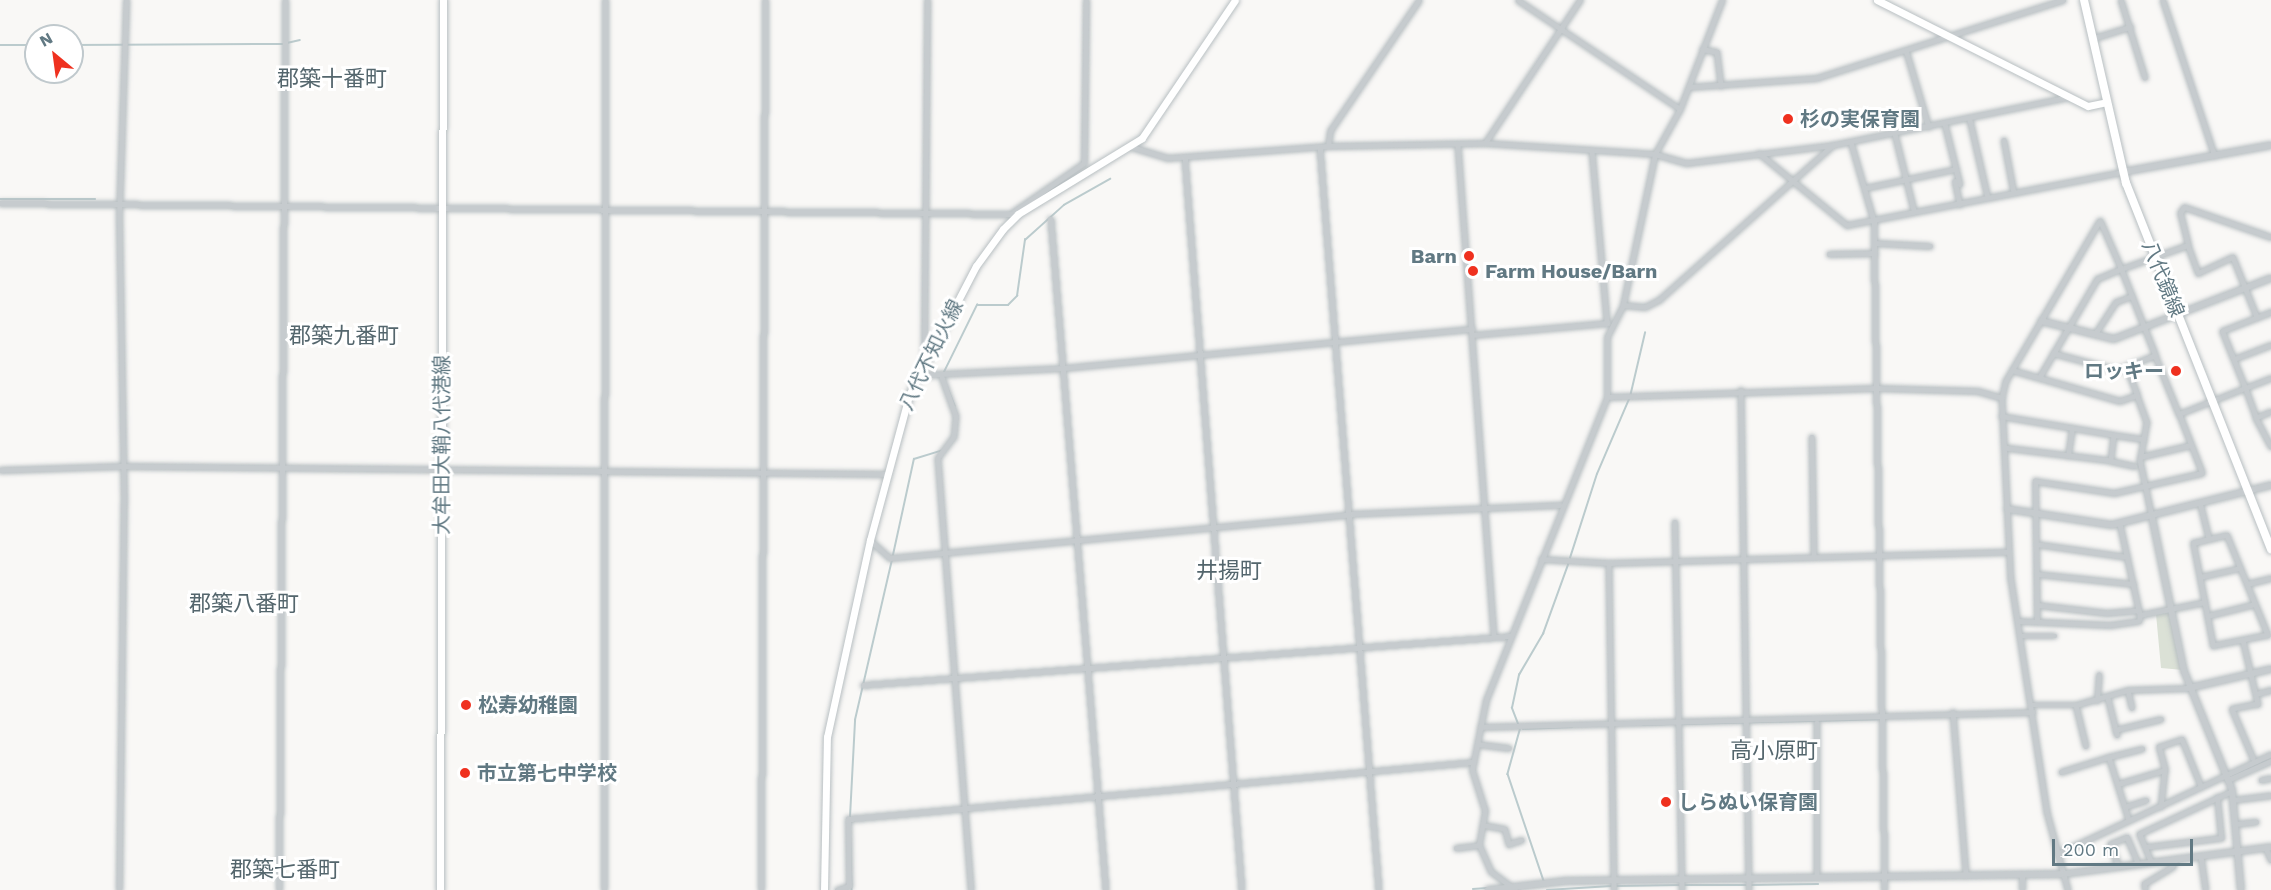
<!DOCTYPE html>
<html>
<head>
<meta charset="utf-8">
<style>
	body { margin:0 }
	#map { position:relative; width:2271px; height:890px; overflow:hidden; background:#f9f8f6; font-family:"Work Sans","Noto Sans JP",sans-serif }
	div>[style] { position:absolute }
	[style*='--x'] { left:calc(var(--x)*1px); top:calc(var(--y)*1px); width:calc(var(--w)*1px); rotate:calc(var(--a)*1deg) }
	.green>* { inset:0; background:#dbe1d6 }
	.stream>* { height:1.5px; margin:-0.75px; padding:0 0.75px; transform-origin:0.75px; border-radius:0.75px; background:#bbcbcd }
	.roads { filter:drop-shadow(0 0 2px #b8bfc2) drop-shadow(0 0 2px #b8bfc2) }
	.minor>* { height:4.5px; margin:-2.25px; padding:0 2.25px; transform-origin:2.25px; border-radius:2.25px; background:#c6cbce }
	.tertiary>* { height:6px; margin:-3px; padding:0 3px; transform-origin:3px; border-radius:3px; background:#c6cbce }
	.secondary>* { height:7px; margin:-3.5px; padding:0 3.5px; transform-origin:3.5px; border-radius:3.5px; background:#fff }
	.primary>* { height:8px; margin:-4px; padding:0 4px; transform-origin:4px; border-radius:4px; background:#fff }
	.dots>* { width:16px; height:16px; translate:-50% -50%; box-sizing:border-box; border:3px solid #fff; border-radius:50% }
	span { translate:-50% -50%; white-space:nowrap; text-align:center; line-height:1.15; -webkit-text-stroke:6px #fff; paint-order:stroke }
	.poi-label { font-size:20px; color:#617983; font-weight:700 }
	.left { translate:0 -50%; text-align:left }
	.right { translate:-100% -50%; text-align:right }
	.street-label { font-size:20px; color:#617983 }
	.quarter-label { font-size:22px; color:#54666d }
	.north { position:absolute; left:24px; top:24px; width:60px; height:60px; box-sizing:border-box; background:#fff; border:2px solid #c0c9cd; border-radius:50%; rotate:331deg; font-size:16px; font-weight:700; line-height:24px; text-align:center; color:#617983 }
	.north::after { content:''; display:block; margin:auto; width:21px; height:27px; background:#ef311f; clip-path:polygon(50% 0,100% 100%,50% 72%,0 100%) }
	.scale { position:absolute; left:2052px; top:839px; width:141px; height:27px; box-sizing:border-box; border:3px solid #617983; border-top:0; padding-left:8px; font-size:18px; line-height:21px; white-space:nowrap; color:#617983; -webkit-text-stroke:4px #fff; paint-order:stroke }
</style>
</head>
<body>
<div id="map">
	<div class="green">
		<div style="clip-path:polygon(2168px 611px,2173px 631px,2183px 670px,2161px 668px,2156px 614px)"></div>
	</div>
	<div class="stream">
		<div style="--x:287;--y:43;--w:13;--a:-13"></div>
		<div style="--x:0;--y:45;--w:36;--a:0"></div>
		<div style="--x:72;--y:45;--w:210;--a:-0.3"></div>
		<div style="--x:0;--y:199;--w:95;--a:0"></div>
		<div style="--x:944;--y:372;--w:75;--a:-63.8"></div>
		<div style="--x:977;--y:305;--w:31;--a:0"></div>
		<div style="--x:1008;--y:305;--w:13;--a:-45"></div>
		<div style="--x:1017;--y:296;--w:57;--a:-81.9"></div>
		<div style="--x:1025;--y:240;--w:52;--a:-41.9"></div>
		<div style="--x:1064;--y:205;--w:53;--a:-29.5"></div>
		<div style="--x:949;--y:391;--w:16;--a:68"></div>
		<div style="--x:893;--y:555;--w:98;--a:-77.7"></div>
		<div style="--x:914;--y:459;--w:28;--a:-17"></div>
		<div style="--x:1570;--y:558;--w:88;--a:-72.2"></div>
		<div style="--x:1597;--y:474;--w:84;--a:-66.8"></div>
		<div style="--x:1630;--y:397;--w:66;--a:-76.8"></div>
		<div style="--x:1518;--y:724;--w:17;--a:-111"></div>
		<div style="--x:1512;--y:708;--w:34;--a:-78"></div>
		<div style="--x:1519;--y:675;--w:48;--a:-59.7"></div>
		<div style="--x:1543;--y:634;--w:77;--a:-70.1"></div>
		<div style="--x:1682;--y:724;--w:198;--a:-1.4"></div>
		<div style="--x:1643;--y:725;--w:34;--a:-2"></div>
		<div style="--x:1521;--y:727;--w:49;--a:105.5"></div>
		<div style="--x:1508;--y:774;--w:113;--a:71.4"></div>
		<div style="--x:1523;--y:729;--w:49;--a:-2.3"></div>
		<div style="--x:850;--y:817;--w:97;--a:-87"></div>
		<div style="--x:855;--y:720;--w:164;--a:-77"></div>
		<div style="--x:850;--y:822;--w:68;--a:88.3"></div>
		<div style="--x:1685;--y:885;--w:61;--a:0"></div>
		<div style="--x:1751;--y:885;--w:67;--a:-0.9"></div>
		<div style="--x:1616;--y:886;--w:64;--a:-0.9"></div>
		<div style="--x:1473;--y:889;--w:14;--a:-4"></div>
		<div style="--x:1547;--y:890;--w:64;--a:-3.6"></div>
	</div>
	<div class="roads">
		<div class="minor">
			<div style="--x:1518;--y:0;--w:195;--a:33.9"></div>
			<div style="--x:2121;--y:0;--w:81;--a:72.7"></div>
			<div style="--x:2163;--y:0;--w:164;--a:71.6"></div>
			<div style="--x:2094;--y:38;--w:38;--a:-17"></div>
			<div style="--x:1702;--y:49;--w:15;--a:11"></div>
			<div style="--x:1717;--y:52;--w:34;--a:83"></div>
			<div style="--x:1906;--y:50;--w:80;--a:73.4"></div>
			<div style="--x:1689;--y:87;--w:128;--a:-4"></div>
			<div style="--x:1817;--y:78;--w:258;--a:-17.6"></div>
			<div style="--x:1970;--y:120;--w:80;--a:77"></div>
			<div style="--x:1945;--y:124;--w:62;--a:76"></div>
			<div style="--x:1895;--y:134;--w:78;--a:76"></div>
			<div style="--x:2004;--y:140;--w:54;--a:79.3"></div>
			<div style="--x:1851;--y:142;--w:82;--a:73.8"></div>
			<div style="--x:1874;--y:221;--w:669;--a:89.06"></div>
			<div style="--x:1485;--y:143;--w:172;--a:-56.4"></div>
			<div style="--x:1458;--y:145;--w:493;--a:85.8"></div>
			<div style="--x:1328;--y:146;--w:15;--a:-82"></div>
			<div style="--x:1330;--y:131;--w:158;--a:-55.8"></div>
			<div style="--x:1132;--y:147;--w:37;--a:17"></div>
			<div style="--x:1167;--y:158;--w:161;--a:-4.3"></div>
			<div style="--x:1328;--y:146;--w:157;--a:-1.1"></div>
			<div style="--x:1485;--y:143;--w:170;--a:3.7"></div>
			<div style="--x:1655;--y:154;--w:33;--a:16"></div>
			<div style="--x:1687;--y:163;--w:147;--a:-7"></div>
			<div style="--x:1833;--y:145;--w:241;--a:-11.5"></div>
			<div style="--x:1320;--y:147;--w:745;--a:85.46"></div>
			<div style="--x:1592;--y:150;--w:174;--a:85"></div>
			<div style="--x:1759;--y:153;--w:114;--a:39.3"></div>
			<div style="--x:1847;--y:225;--w:281;--a:-10.9"></div>
			<div style="--x:1185;--y:158;--w:734;--a:85.55"></div>
			<div style="--x:1955;--y:181;--w:24;--a:78"></div>
			<div style="--x:1865;--y:188;--w:93;--a:-11.8"></div>
			<div style="--x:0;--y:203;--w:1018;--a:0.62"></div>
			<div style="--x:1013;--y:212;--w:86;--a:-34.6"></div>
			<div style="--x:1084;--y:163;--w:163;--a:-89.3"></div>
			<div style="--x:1051;--y:219;--w:673;--a:85.31"></div>
			<div style="--x:1875;--y:243;--w:55;--a:3.1"></div>
			<div style="--x:2188;--y:245;--w:33;--a:-104"></div>
			<div style="--x:2180;--y:213;--w:7;--a:-56"></div>
			<div style="--x:2184;--y:207;--w:92;--a:19"></div>
			<div style="--x:1829;--y:254;--w:46;--a:-1.2"></div>
			<div style="--x:1623;--y:305;--w:22;--a:5"></div>
			<div style="--x:1645;--y:307;--w:16;--a:-27"></div>
			<div style="--x:1659;--y:300;--w:233;--a:-41.7"></div>
			<div style="--x:2095;--y:334;--w:38;--a:-57"></div>
			<div style="--x:2116;--y:302;--w:17;--a:-21"></div>
			<div style="--x:1472;--y:335;--w:136;--a:-5.1"></div>
			<div style="--x:2053;--y:353;--w:66;--a:14.9"></div>
			<div style="--x:2117;--y:370;--w:9;--a:-18"></div>
			<div style="--x:2155;--y:355;--w:64;--a:67.9"></div>
			<div style="--x:2179;--y:414;--w:71;--a:-21.5"></div>
			<div style="--x:2245;--y:388;--w:61;--a:-112"></div>
			<div style="--x:2222;--y:331;--w:53;--a:-21.2"></div>
			<div style="--x:2234;--y:359;--w:40;--a:-21"></div>
			<div style="--x:924;--y:363;--w:363;--a:-89.5"></div>
			<div style="--x:2012;--y:370;--w:112;--a:16"></div>
			<div style="--x:2120;--y:401;--w:18;--a:-19"></div>
			<div style="--x:2137;--y:395;--w:30;--a:-111"></div>
			<div style="--x:2126;--y:367;--w:31;--a:-22"></div>
			<div style="--x:2155;--y:355;--w:92;--a:-111.6"></div>
			<div style="--x:2121;--y:269;--w:71;--a:-19.7"></div>
			<div style="--x:2188;--y:245;--w:30;--a:70"></div>
			<div style="--x:2198;--y:273;--w:38;--a:-25"></div>
			<div style="--x:2233;--y:257;--w:65;--a:68.2"></div>
			<div style="--x:919;--y:375;--w:145;--a:-2.8"></div>
			<div style="--x:1064;--y:368;--w:410;--a:-5.5"></div>
			<div style="--x:942;--y:377;--w:41;--a:70.3"></div>
			<div style="--x:956;--y:416;--w:21;--a:95"></div>
			<div style="--x:954;--y:437;--w:26;--a:127"></div>
			<div style="--x:938;--y:458;--w:433;--a:85.6"></div>
			<div style="--x:2039;--y:378;--w:115;--a:-59.6"></div>
			<div style="--x:2097;--y:279;--w:26;--a:-23"></div>
			<div style="--x:2121;--y:269;--w:52;--a:-113.6"></div>
			<div style="--x:2100;--y:221;--w:186;--a:120.4"></div>
			<div style="--x:2006;--y:381;--w:17;--a:103"></div>
			<div style="--x:2002;--y:398;--w:181;--a:87.2"></div>
			<div style="--x:2011;--y:579;--w:236;--a:81.2"></div>
			<div style="--x:2047;--y:812;--w:81;--a:74.9"></div>
			<div style="--x:1741;--y:390;--w:500;--a:89.08"></div>
			<div style="--x:2137;--y:395;--w:29;--a:70"></div>
			<div style="--x:2147;--y:422;--w:39;--a:100"></div>
			<div style="--x:2140;--y:460;--w:58;--a:78.1"></div>
			<div style="--x:1607;--y:397;--w:269;--a:-1.9"></div>
			<div style="--x:1876;--y:388;--w:102;--a:1.7"></div>
			<div style="--x:1978;--y:391;--w:25;--a:16"></div>
			<div style="--x:2271;--y:412;--w:16;--a:158"></div>
			<div style="--x:2256;--y:418;--w:32;--a:62"></div>
			<div style="--x:2001;--y:416;--w:115;--a:9.5"></div>
			<div style="--x:2114;--y:435;--w:26;--a:97"></div>
			<div style="--x:2111;--y:461;--w:107;--a:-173"></div>
			<div style="--x:2256;--y:418;--w:32;--a:-110"></div>
			<div style="--x:2245;--y:388;--w:28;--a:-21"></div>
			<div style="--x:2114;--y:435;--w:30;--a:8"></div>
			<div style="--x:1812;--y:437;--w:119;--a:89"></div>
			<div style="--x:2068;--y:456;--w:28;--a:-82"></div>
			<div style="--x:2140;--y:457;--w:52;--a:-13.2"></div>
			<div style="--x:2111;--y:461;--w:24;--a:12"></div>
			<div style="--x:0;--y:470;--w:121;--a:-1.9"></div>
			<div style="--x:121;--y:466;--w:766;--a:0.6"></div>
			<div style="--x:2201;--y:506;--w:34;--a:76"></div>
			<div style="--x:2209;--y:539;--w:18;--a:-13"></div>
			<div style="--x:2227;--y:535;--w:108;--a:67.7"></div>
			<div style="--x:2268;--y:635;--w:56;--a:168.7"></div>
			<div style="--x:2213;--y:646;--w:105;--a:-101"></div>
			<div style="--x:2193;--y:543;--w:16;--a:-14"></div>
			<div style="--x:1675;--y:522;--w:368;--a:88.9"></div>
			<div style="--x:2120;--y:524;--w:93;--a:77.6"></div>
			<div style="--x:2140;--y:615;--w:66;--a:-11.3"></div>
			<div style="--x:870;--y:540;--w:27;--a:42"></div>
			<div style="--x:890;--y:558;--w:464;--a:-5.4"></div>
			<div style="--x:1352;--y:514;--w:208;--a:-2.5"></div>
			<div style="--x:2036;--y:544;--w:92;--a:8.1"></div>
			<div style="--x:1541;--y:559;--w:68;--a:3.4"></div>
			<div style="--x:1609;--y:563;--w:399;--a:-1.6"></div>
			<div style="--x:1609;--y:563;--w:327;--a:89.1"></div>
			<div style="--x:2037;--y:574;--w:97;--a:5.9"></div>
			<div style="--x:2200;--y:577;--w:41;--a:-12.7"></div>
			<div style="--x:2247;--y:584;--w:25;--a:-14"></div>
			<div style="--x:2038;--y:605;--w:69;--a:6.6"></div>
			<div style="--x:2107;--y:613;--w:32;--a:-5"></div>
			<div style="--x:2207;--y:616;--w:49;--a:-14"></div>
			<div style="--x:2019;--y:621;--w:91;--a:2.5"></div>
			<div style="--x:2110;--y:625;--w:29;--a:-8"></div>
			<div style="--x:2139;--y:621;--w:6;--a:-81"></div>
			<div style="--x:2037;--y:622;--w:141;--a:-90.8"></div>
			<div style="--x:2035;--y:481;--w:80;--a:8.6"></div>
			<div style="--x:2114;--y:493;--w:90;--a:-12.8"></div>
			<div style="--x:2202;--y:473;--w:63;--a:-111.3"></div>
			<div style="--x:2022;--y:636;--w:33;--a:0"></div>
			<div style="--x:2243;--y:640;--w:66;--a:76.8"></div>
			<div style="--x:2258;--y:704;--w:26;--a:169"></div>
			<div style="--x:2232;--y:709;--w:53;--a:66.8"></div>
			<div style="--x:863;--y:685;--w:650;--a:-4.32"></div>
			<div style="--x:2128;--y:690;--w:18;--a:77"></div>
			<div style="--x:2256;--y:694;--w:16;--a:-15"></div>
			<div style="--x:2108;--y:698;--w:38;--a:76"></div>
			<div style="--x:2097;--y:701;--w:26;--a:-86"></div>
			<div style="--x:2032;--y:705;--w:44;--a:0"></div>
			<div style="--x:2076;--y:705;--w:54;--a:-16.1"></div>
			<div style="--x:2128;--y:690;--w:61;--a:-1.9"></div>
			<div style="--x:2076;--y:705;--w:42;--a:76.3"></div>
			<div style="--x:1953;--y:712;--w:164;--a:85.4"></div>
			<div style="--x:1817;--y:723;--w:154;--a:90"></div>
			<div style="--x:1480;--y:727;--w:553;--a:-1.55"></div>
			<div style="--x:2115;--y:730;--w:47;--a:-13.4"></div>
			<div style="--x:1477;--y:744;--w:32;--a:7"></div>
			<div style="--x:2109;--y:757;--w:34;--a:-14"></div>
			<div style="--x:2165;--y:770;--w:24;--a:-105"></div>
			<div style="--x:2159;--y:747;--w:24;--a:-19"></div>
			<div style="--x:2182;--y:739;--w:51;--a:68"></div>
			<div style="--x:2061;--y:772;--w:50;--a:-17.4"></div>
			<div style="--x:2109;--y:757;--w:66;--a:72.4"></div>
			<div style="--x:2228;--y:780;--w:47;--a:-23.8"></div>
			<div style="--x:2261;--y:780;--w:10;--a:-11"></div>
			<div style="--x:2118;--y:784;--w:49;--a:-16.6"></div>
			<div style="--x:2165;--y:770;--w:37;--a:96"></div>
			<div style="--x:2233;--y:800;--w:38;--a:-7"></div>
			<div style="--x:2125;--y:807;--w:22;--a:-18"></div>
			<div style="--x:2236;--y:824;--w:20;--a:-6"></div>
			<div style="--x:1483;--y:825;--w:22;--a:10"></div>
			<div style="--x:1505;--y:829;--w:16;--a:75"></div>
			<div style="--x:1509;--y:844;--w:13;--a:-18"></div>
			<div style="--x:2145;--y:847;--w:77;--a:-6.8"></div>
			<div style="--x:2221;--y:838;--w:41;--a:-95.6"></div>
			<div style="--x:1456;--y:848;--w:23;--a:-7"></div>
			<div style="--x:2266;--y:848;--w:13;--a:67"></div>
			<div style="--x:2057;--y:854;--w:236;--a:-25"></div>
			<div style="--x:2201;--y:856;--w:34;--a:82"></div>
			<div style="--x:2151;--y:862;--w:30;--a:-113"></div>
			<div style="--x:2139;--y:834;--w:102;--a:-24.8"></div>
			<div style="--x:2118;--y:866;--w:23;--a:-110"></div>
			<div style="--x:2110;--y:844;--w:18;--a:-22"></div>
			<div style="--x:2127;--y:837;--w:28;--a:67"></div>
			<div style="--x:119;--y:890;--w:387;--a:-89.3"></div>
			<div style="--x:124;--y:503;--w:287;--a:-91"></div>
			<div style="--x:119;--y:216;--w:216;--a:-88.1"></div>
			<div style="--x:279;--y:890;--w:890;--a:-89.61"></div>
			<div style="--x:604;--y:890;--w:890;--a:-89.94"></div>
			<div style="--x:761;--y:890;--w:890;--a:-89.74"></div>
			<div style="--x:837;--y:890;--w:13;--a:-18"></div>
			<div style="--x:849;--y:886;--w:67;--a:-90.9"></div>
			<div style="--x:848;--y:819;--w:628;--a:-5.21"></div>
			<div style="--x:1515;--y:890;--w:30;--a:-143"></div>
			<div style="--x:1491;--y:872;--w:30;--a:-114"></div>
			<div style="--x:1479;--y:845;--w:35;--a:-80"></div>
			<div style="--x:1485;--y:811;--w:43;--a:-107.6"></div>
			<div style="--x:1472;--y:770;--w:71;--a:-78.7"></div>
			<div style="--x:1486;--y:700;--w:326;--a:-68.2"></div>
			<div style="--x:1607;--y:397;--w:60;--a:-90"></div>
			<div style="--x:1607;--y:337;--w:36;--a:-63"></div>
			<div style="--x:1623;--y:305;--w:154;--a:-78"></div>
			<div style="--x:1655;--y:154;--w:51;--a:-60.9"></div>
			<div style="--x:1680;--y:109;--w:117;--a:-68.9"></div>
			<div style="--x:2022;--y:890;--w:15;--a:-90"></div>
			<div style="--x:2145;--y:890;--w:6;--a:-99"></div>
			<div style="--x:2144;--y:884;--w:33;--a:-31"></div>
			<div style="--x:2172;--y:867;--w:9;--a:-63"></div>
		</div>
		<div class="tertiary">
			<div style="--x:2123;--y:172;--w:150;--a:-10.3"></div>
			<div style="--x:2041;--y:321;--w:75;--a:13.9"></div>
			<div style="--x:2114;--y:339;--w:168;--a:-21.2"></div>
			<div style="--x:2007;--y:509;--w:106;--a:8.7"></div>
			<div style="--x:2112;--y:525;--w:164;--a:-14.1"></div>
			<div style="--x:2152;--y:517;--w:157;--a:78.3"></div>
			<div style="--x:2184;--y:671;--w:128;--a:68"></div>
			<div style="--x:2232;--y:790;--w:100;--a:84.9"></div>
			<div style="--x:2189;--y:688;--w:84;--a:-13"></div>
			<div style="--x:1488;--y:890;--w:78;--a:-6.7"></div>
			<div style="--x:1565;--y:881;--w:499;--a:-0.8"></div>
			<div style="--x:2064;--y:874;--w:209;--a:-7.4"></div>
		</div>
		<div class="secondary">
			<div style="--x:1877;--y:0;--w:236;--a:26.7"></div>
			<div style="--x:2088;--y:106;--w:19;--a:-12"></div>
			<div style="--x:440;--y:890;--w:890;--a:-89.81"></div>
			<div style="--x:824;--y:890;--w:153;--a:-88.9"></div>
			<div style="--x:827;--y:737;--w:202;--a:-77.7"></div>
			<div style="--x:870;--y:540;--w:150;--a:-74.9"></div>
			<div style="--x:909;--y:395;--w:145;--a:-62.6"></div>
			<div style="--x:976;--y:266;--w:46;--a:-53.9"></div>
			<div style="--x:1003;--y:229;--w:21;--a:-45"></div>
			<div style="--x:1018;--y:214;--w:145;--a:-31.5"></div>
			<div style="--x:1142;--y:138;--w:166;--a:-56"></div>
		</div>
		<div class="primary">
			<div style="--x:2084;--y:0;--w:188;--a:77.1"></div>
			<div style="--x:2126;--y:183;--w:394;--a:68.4"></div>
		</div>
	</div>
	<div class="dots">
		<div style="left:1788px;top:119px;background:#ef311f"></div>
		<div style="left:1469px;top:256px;background:#ef311f"></div>
		<div style="left:1473px;top:271px;background:#ef311f"></div>
		<div style="left:2176px;top:371px;background:#ef311f"></div>
		<div style="left:466px;top:705px;background:#ef311f"></div>
		<div style="left:465px;top:773px;background:#ef311f"></div>
		<div style="left:1666px;top:802px;background:#ef311f"></div>
	</div>
	<div class="poi-label">
		<span class="left" style="left:1800px;top:119px">杉の実保育園</span>
		<span class="right" style="left:1457px;top:256px">Barn</span>
		<span class="left" style="left:1485px;top:271px">Farm House/Barn</span>
		<span class="right" style="left:2164px;top:371px">ロッキー</span>
		<span class="left" style="left:478px;top:705px">松寿幼稚園</span>
		<span class="left" style="left:477px;top:773px">市立第七中学校</span>
		<span class="left" style="left:1678px;top:802px">しらぬい保育園</span>
	</div>
	<div class="street-label">
		<span style="left:2163px;top:279px;rotate:68deg">八代鏡線</span>
		<span style="left:931px;top:355px;rotate:-64deg">八代不知火線</span>
		<span style="left:442px;top:445px;rotate:-90deg">大牟田大鞘八代港線</span>
	</div>
	<div class="quarter-label">
		<span style="left:332px;top:79px">郡築十番町</span>
		<span style="left:344px;top:336px">郡築九番町</span>
		<span style="left:1229px;top:571px">井揚町</span>
		<span style="left:244px;top:604px">郡築八番町</span>
		<span style="left:1774px;top:751px">高小原町</span>
		<span style="left:285px;top:870px">郡築七番町</span>
	</div>
	<div class="north">N</div>
	<div class="scale">200 m</div>
</div>
</body>
</html>
